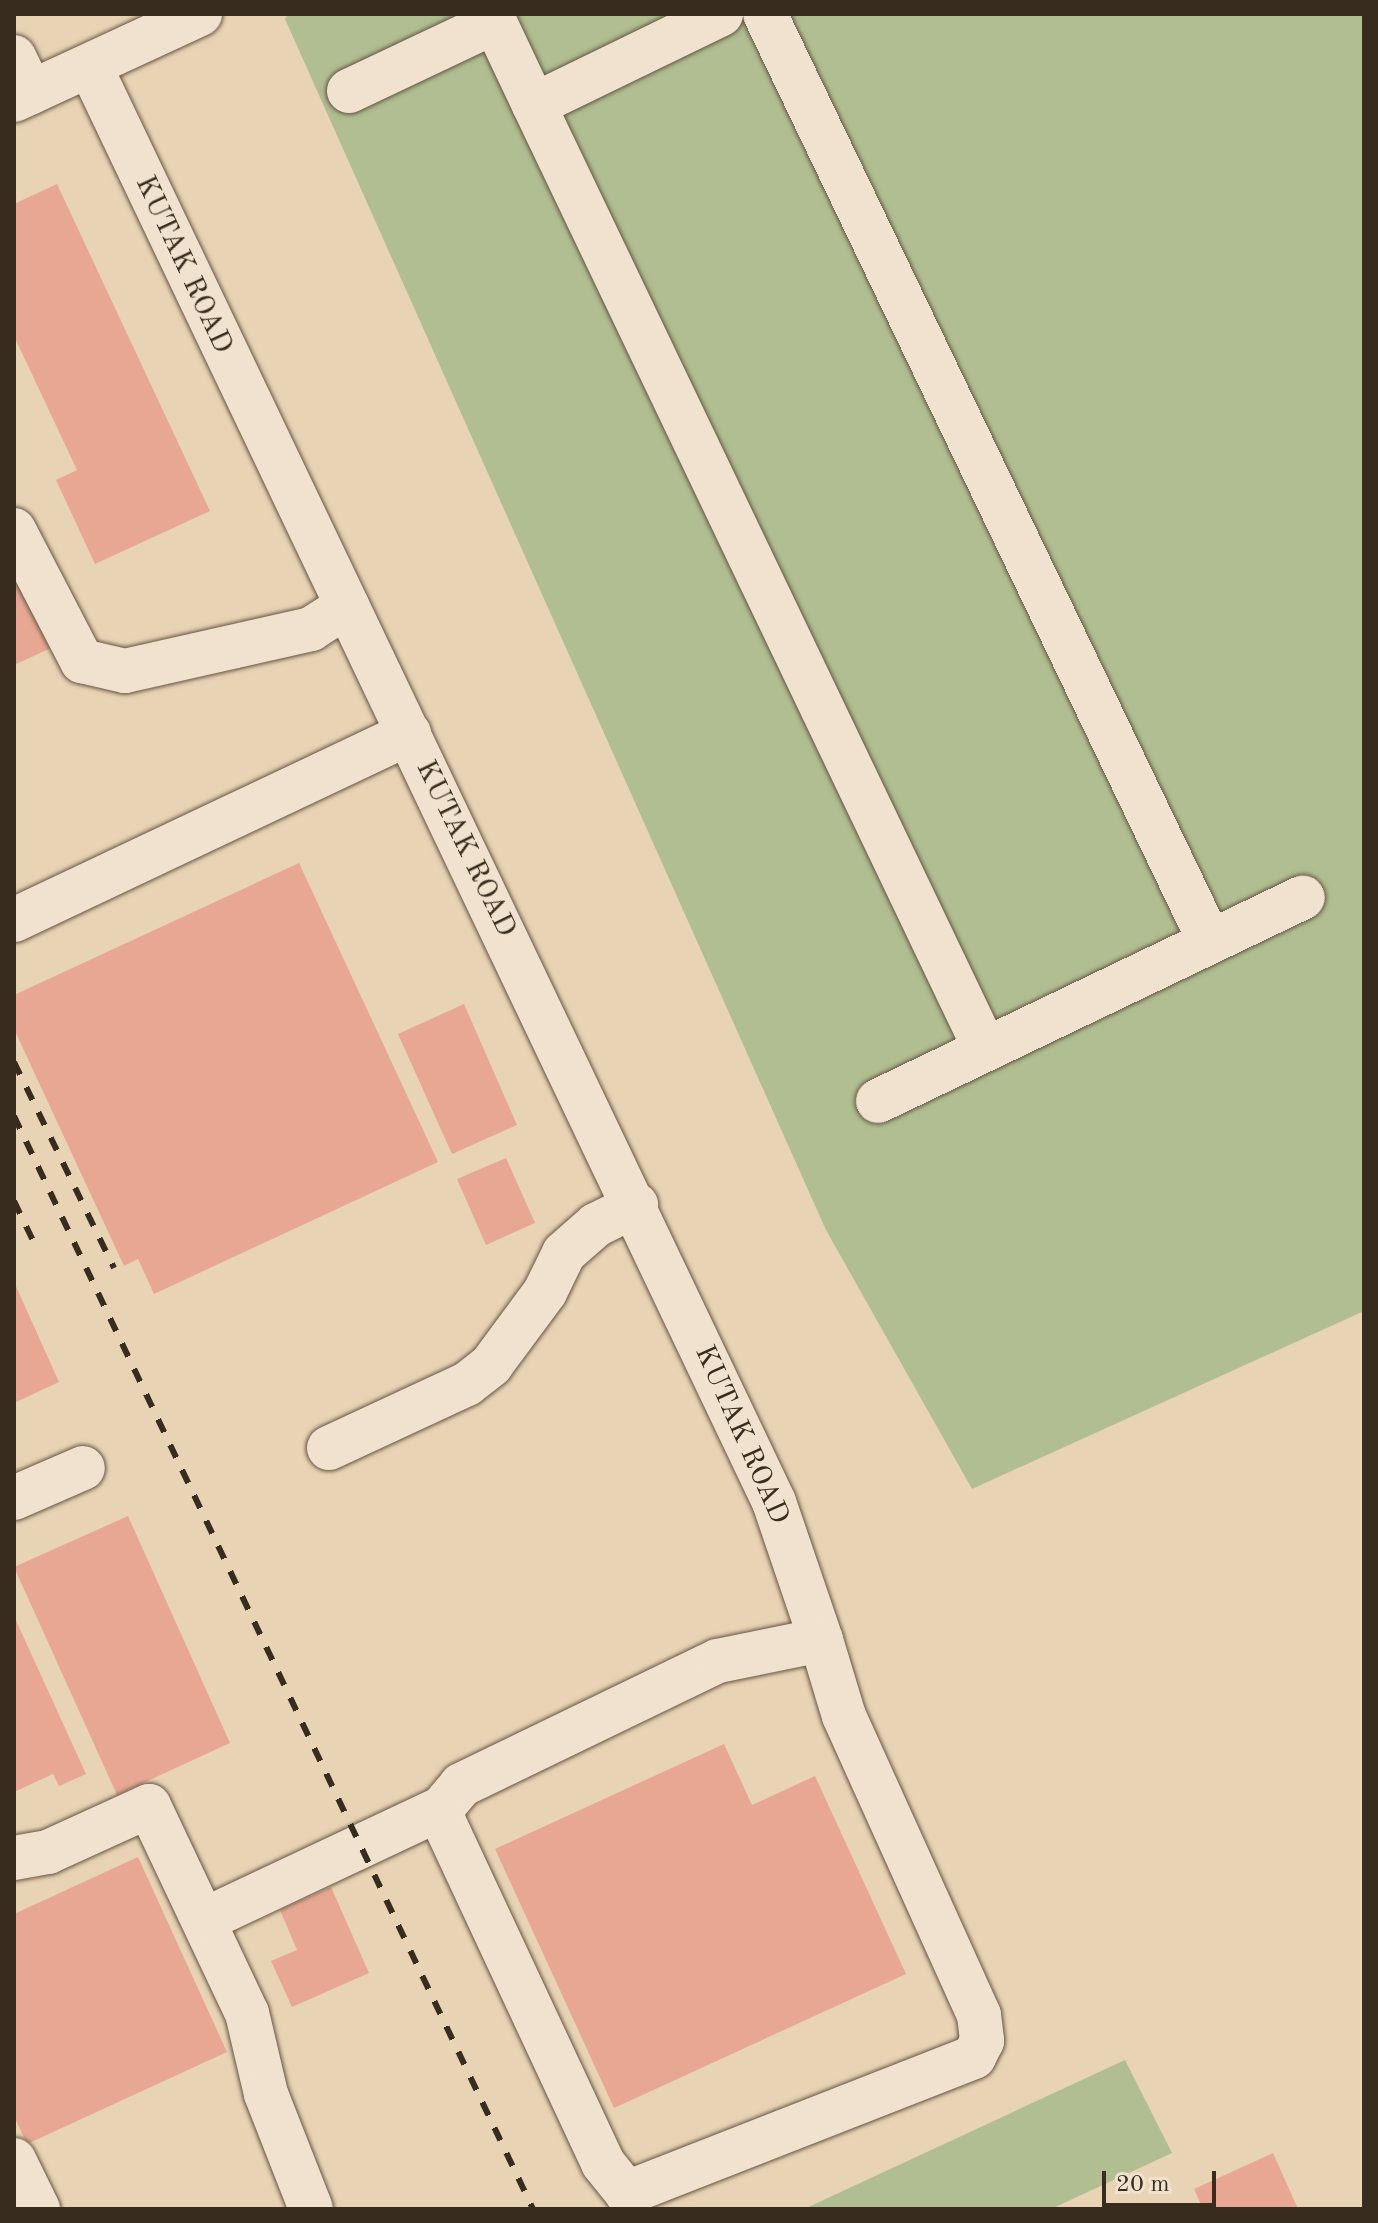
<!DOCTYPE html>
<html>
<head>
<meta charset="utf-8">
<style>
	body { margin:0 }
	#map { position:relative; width:1378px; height:2223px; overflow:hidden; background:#e9d3b5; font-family:"Old Standard TT",serif }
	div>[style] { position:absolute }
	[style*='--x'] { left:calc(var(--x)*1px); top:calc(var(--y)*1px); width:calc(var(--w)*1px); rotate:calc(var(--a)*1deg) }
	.green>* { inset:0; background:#b0be92 }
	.building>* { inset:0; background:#e7a793 }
	.roads { filter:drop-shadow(0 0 2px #645643) drop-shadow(0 0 2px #645643) }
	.minor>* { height:44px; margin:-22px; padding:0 22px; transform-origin:22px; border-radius:22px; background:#f1e2cf }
	.rail>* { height:6px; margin-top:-3px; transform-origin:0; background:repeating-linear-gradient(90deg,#372c1d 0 14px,transparent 0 28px) }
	span { translate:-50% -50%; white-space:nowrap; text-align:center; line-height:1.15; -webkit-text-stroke:7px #f1e2cf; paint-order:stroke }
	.street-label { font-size:28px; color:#372c1d }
	.frame { position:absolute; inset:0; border:16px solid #372c1d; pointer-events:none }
	.scale { position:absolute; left:1102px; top:2171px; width:114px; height:36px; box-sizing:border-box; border:4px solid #372c1d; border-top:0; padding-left:10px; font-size:24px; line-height:28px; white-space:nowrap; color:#372c1d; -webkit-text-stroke:6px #f1e2cf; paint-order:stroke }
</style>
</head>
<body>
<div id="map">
	<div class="green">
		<div style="clip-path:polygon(288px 14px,1364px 14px,1364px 1311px,972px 1489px,826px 1230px,285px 19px)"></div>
		<div style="clip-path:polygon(1125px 2060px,1172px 2153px,1051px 2209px,804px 2209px)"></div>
	</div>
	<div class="building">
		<div style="clip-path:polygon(57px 184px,210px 511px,95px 564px,56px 480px,77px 470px,14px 336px,14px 204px)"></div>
		<div style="clip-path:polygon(14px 569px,51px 648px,14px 665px)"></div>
		<div style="clip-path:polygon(299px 863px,438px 1162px,154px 1294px,138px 1259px,124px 1266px,14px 1029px,14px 995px)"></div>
		<div style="clip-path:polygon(464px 1004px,517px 1125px,452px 1154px,398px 1034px)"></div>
		<div style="clip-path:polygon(506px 1158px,535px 1223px,486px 1245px,457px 1179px)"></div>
		<div style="clip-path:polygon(14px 1282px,59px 1382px,14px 1403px)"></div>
		<div style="clip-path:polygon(128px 1516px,230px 1743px,117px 1795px,14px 1567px)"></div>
		<div style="clip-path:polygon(14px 1616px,86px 1774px,59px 1786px,53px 1774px,14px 1792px)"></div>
		<div style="clip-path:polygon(724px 1744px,752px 1805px,815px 1776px,906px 1974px,614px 2108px,495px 1849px)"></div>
		<div style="clip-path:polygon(138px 1857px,227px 2052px,27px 2144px,14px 2116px,14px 1914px)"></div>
		<div style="clip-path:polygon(331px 1887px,369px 1973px,292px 2007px,271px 1961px,297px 1950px,280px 1910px)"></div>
		<div style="clip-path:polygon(1273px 2153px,1298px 2209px,1203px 2209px,1194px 2189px)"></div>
	</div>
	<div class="roads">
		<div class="minor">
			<div style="--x:491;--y:14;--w:101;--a:64.7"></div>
			<div style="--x:534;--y:105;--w:208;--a:-25.9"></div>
			<div style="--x:765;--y:14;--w:1029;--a:64.38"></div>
			<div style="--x:14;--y:57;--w:39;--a:64"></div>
			<div style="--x:90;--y:66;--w:1591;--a:64.53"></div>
			<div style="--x:774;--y:1502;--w:146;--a:71.2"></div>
			<div style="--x:821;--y:1640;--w:79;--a:73.2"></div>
			<div style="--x:844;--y:1716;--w:328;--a:65.7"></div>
			<div style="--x:979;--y:2015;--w:26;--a:83"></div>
			<div style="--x:982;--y:2041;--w:18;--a:117"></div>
			<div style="--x:974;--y:2057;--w:373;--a:158.6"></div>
			<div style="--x:627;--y:2193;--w:38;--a:-129"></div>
			<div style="--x:603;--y:2163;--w:376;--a:-115"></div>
			<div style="--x:444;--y:1822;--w:14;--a:-98"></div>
			<div style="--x:442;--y:1808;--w:30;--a:-50"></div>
			<div style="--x:461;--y:1785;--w:285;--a:-25.8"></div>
			<div style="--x:718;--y:1661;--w:105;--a:-11.5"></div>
			<div style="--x:349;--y:91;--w:161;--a:-25.3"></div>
			<div style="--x:14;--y:100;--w:205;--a:-24.8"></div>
			<div style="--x:534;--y:105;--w:1046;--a:64.46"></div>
			<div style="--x:14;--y:530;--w:148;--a:62.6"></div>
			<div style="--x:82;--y:661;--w:44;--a:13.1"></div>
			<div style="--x:125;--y:671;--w:191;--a:-12.7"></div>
			<div style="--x:311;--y:629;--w:43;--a:-32.6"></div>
			<div style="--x:14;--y:920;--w:437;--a:-25.3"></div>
			<div style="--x:878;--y:1101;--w:471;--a:-25.6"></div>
			<div style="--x:329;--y:1448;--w:152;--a:-24.9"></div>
			<div style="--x:467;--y:1384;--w:31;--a:-38"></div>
			<div style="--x:491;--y:1365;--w:91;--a:-53.5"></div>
			<div style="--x:545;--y:1292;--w:43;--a:-64"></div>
			<div style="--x:564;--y:1253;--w:43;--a:-41.2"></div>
			<div style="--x:596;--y:1225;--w:45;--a:-26.6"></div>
			<div style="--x:14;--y:1498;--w:75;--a:-23.5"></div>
			<div style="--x:14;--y:1858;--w:35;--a:-10"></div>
			<div style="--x:48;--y:1852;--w:111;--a:-24.5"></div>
			<div style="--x:149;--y:1806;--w:229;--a:64.7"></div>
			<div style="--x:247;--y:2013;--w:83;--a:76.8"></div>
			<div style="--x:266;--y:2094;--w:123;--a:68.6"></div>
			<div style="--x:204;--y:1920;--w:263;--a:-25.2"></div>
			<div style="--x:14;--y:2160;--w:55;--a:63.9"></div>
		</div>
	</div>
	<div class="rail">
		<div style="--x:14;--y:1062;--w:229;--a:64.1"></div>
		<div style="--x:14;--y:1116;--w:1210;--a:64.6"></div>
		<div style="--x:14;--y:1201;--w:53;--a:64.4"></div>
	</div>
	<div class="street-label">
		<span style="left:183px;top:265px;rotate:65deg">KUTAK ROAD</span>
		<span style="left:465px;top:849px;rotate:64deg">KUTAK ROAD</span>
		<span style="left:741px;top:1435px;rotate:66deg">KUTAK ROAD</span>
	</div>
	<div class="frame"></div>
	<div class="scale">20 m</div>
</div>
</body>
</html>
